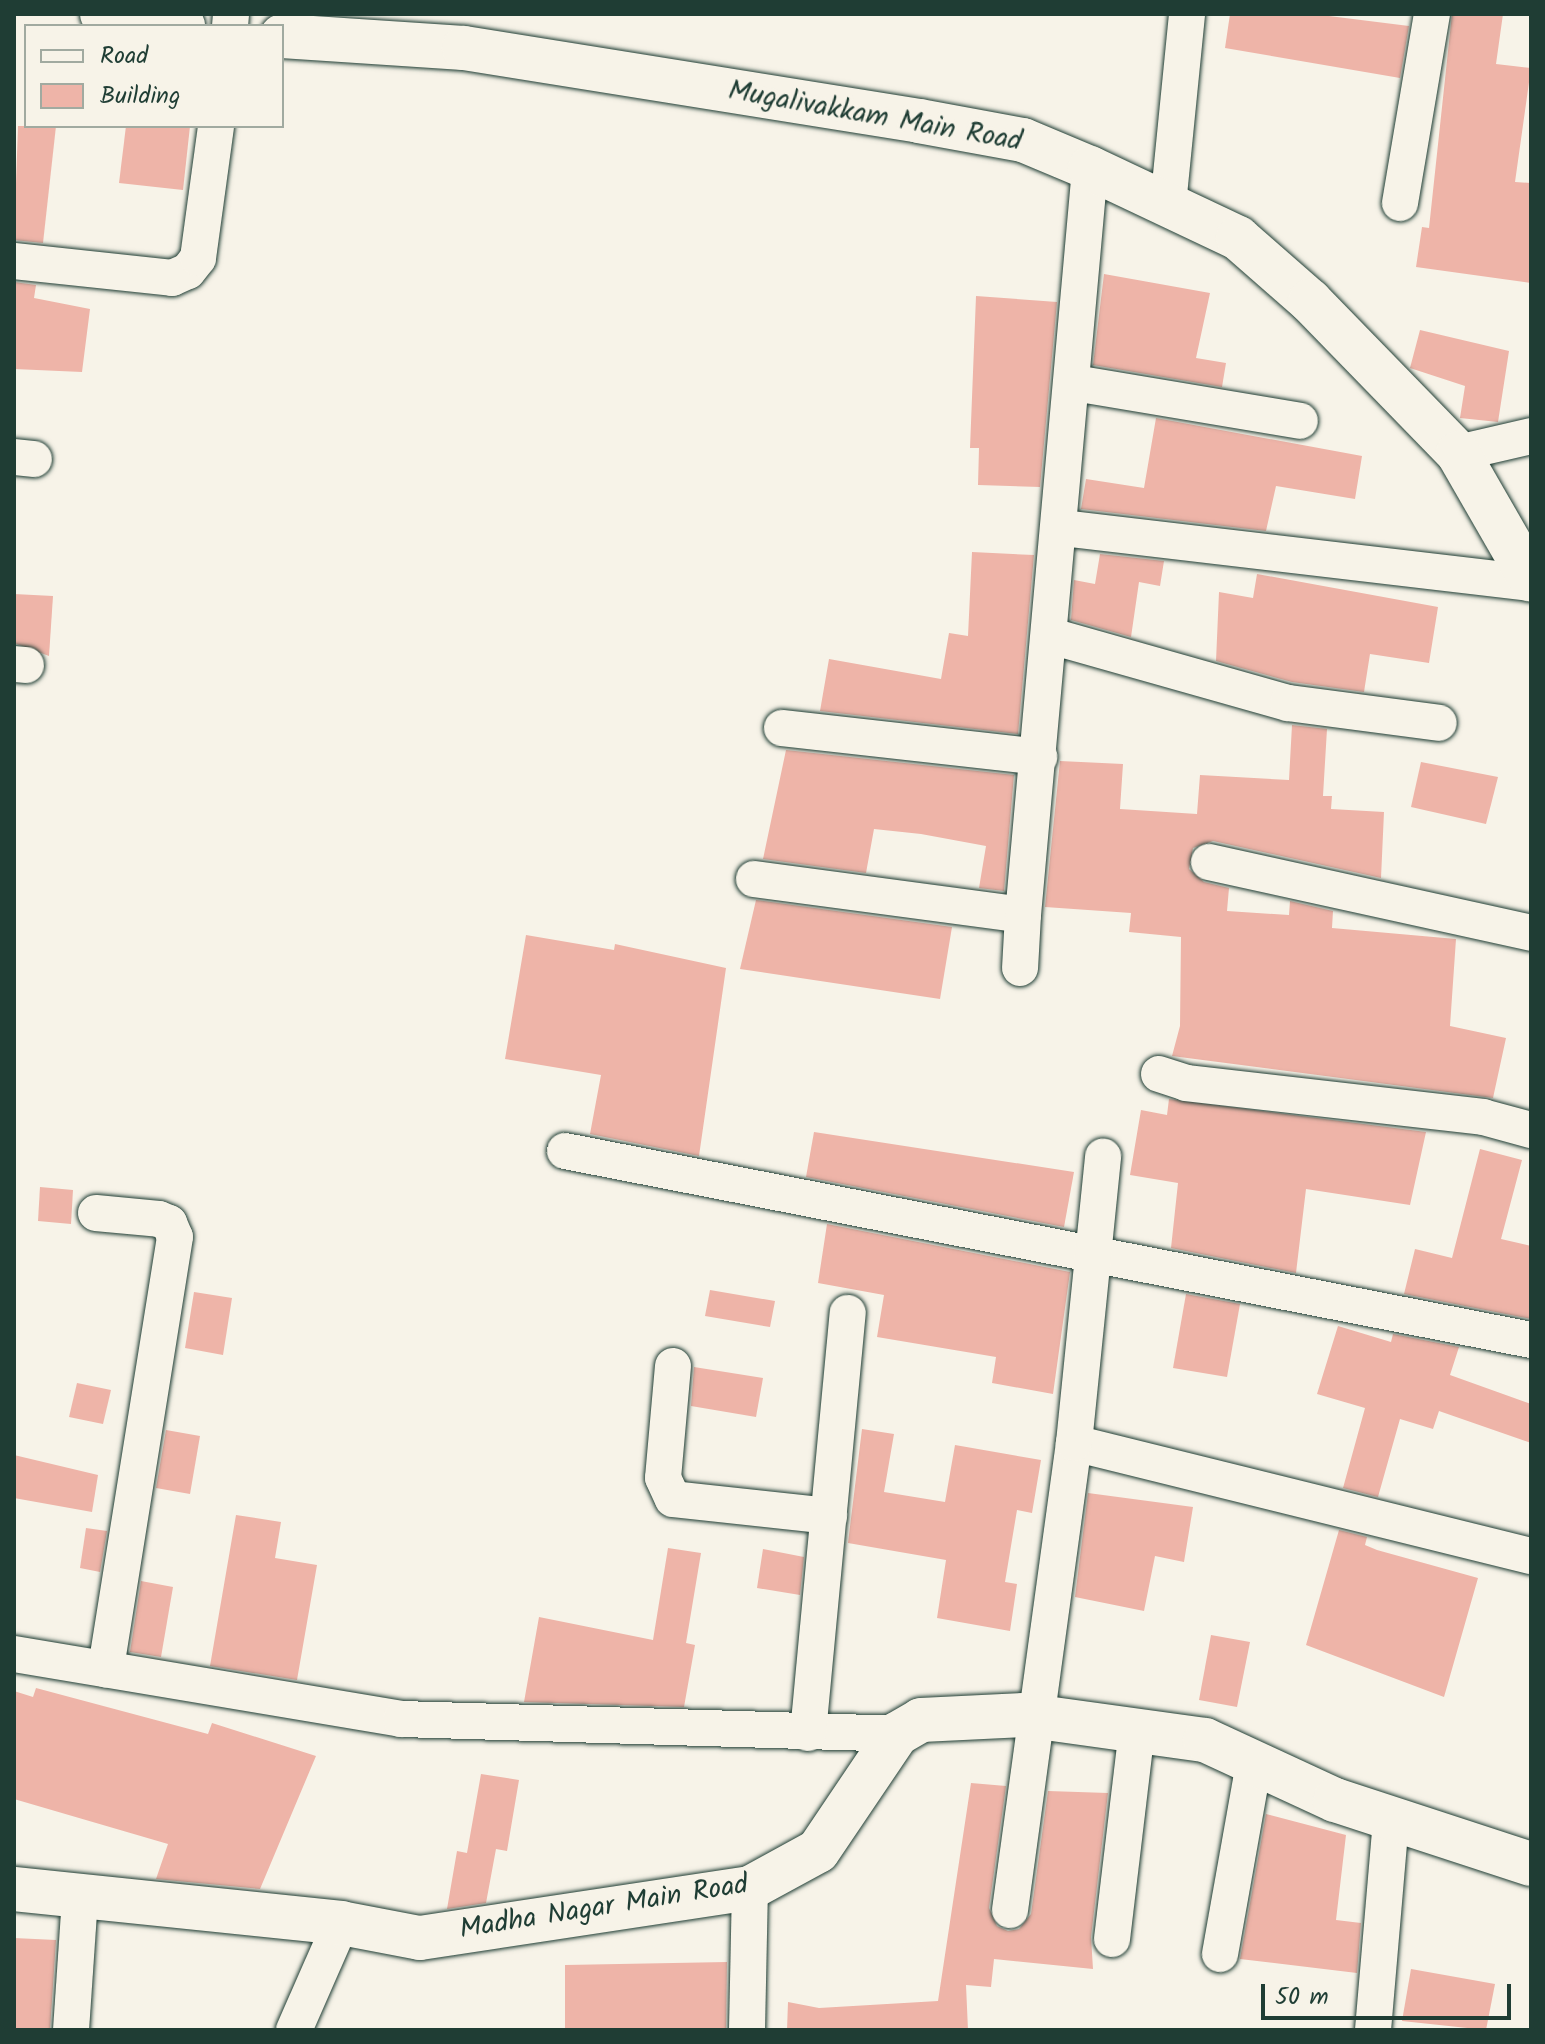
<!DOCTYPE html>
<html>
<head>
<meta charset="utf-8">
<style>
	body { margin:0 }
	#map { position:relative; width:1545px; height:2044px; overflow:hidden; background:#f7f3e8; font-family:Kalam,sans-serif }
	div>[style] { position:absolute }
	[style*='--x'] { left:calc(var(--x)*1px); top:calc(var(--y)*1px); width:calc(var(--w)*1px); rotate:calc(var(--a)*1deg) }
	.building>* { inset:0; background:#eeb4a8 }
	.roads { filter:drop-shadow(0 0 2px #1f3d34) drop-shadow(0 0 2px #1f3d34) }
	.minor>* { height:36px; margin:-18px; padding:0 18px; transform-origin:18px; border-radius:18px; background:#f7f3e8 }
	.tertiary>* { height:44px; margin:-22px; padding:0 22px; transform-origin:22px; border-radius:22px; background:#f7f3e8 }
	span { translate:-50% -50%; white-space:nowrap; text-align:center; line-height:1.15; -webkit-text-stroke:7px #f7f3e8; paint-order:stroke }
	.street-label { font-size:28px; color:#1f3d34 }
	.frame { position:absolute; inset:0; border:16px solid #1f3d34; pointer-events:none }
	.legend { position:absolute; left:24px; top:24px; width:260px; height:104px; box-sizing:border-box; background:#f7f3e8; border:2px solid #a1aaa0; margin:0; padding:10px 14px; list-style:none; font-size:24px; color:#1f3d34 }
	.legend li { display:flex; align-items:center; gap:16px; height:40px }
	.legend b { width:40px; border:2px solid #a1aaa0 }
	.scale { position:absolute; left:1261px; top:1984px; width:250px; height:36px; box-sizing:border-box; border:4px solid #1f3d34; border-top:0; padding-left:10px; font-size:24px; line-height:28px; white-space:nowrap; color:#1f3d34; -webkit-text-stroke:6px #f7f3e8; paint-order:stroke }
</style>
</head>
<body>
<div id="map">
	<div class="building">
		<div style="clip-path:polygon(1230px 14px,1313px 14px,1409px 26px,1400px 78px,1225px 48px)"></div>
		<div style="clip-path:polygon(1452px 14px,1503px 14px,1496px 64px,1531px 68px,1515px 182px,1531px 183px,1531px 283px,1416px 267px,1422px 227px,1429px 228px)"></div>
		<div style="clip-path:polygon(18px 126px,56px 126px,43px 243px,14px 240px)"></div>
		<div style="clip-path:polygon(126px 126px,190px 126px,183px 190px,119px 183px)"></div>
		<div style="clip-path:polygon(1104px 274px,1210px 293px,1196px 358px,1226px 363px,1222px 387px,1093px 365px)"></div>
		<div style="clip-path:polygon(14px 282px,36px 285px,34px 298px,90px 309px,82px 372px,14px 369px)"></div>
		<div style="clip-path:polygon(976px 296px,1057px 302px,1040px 487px,978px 485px,979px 448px,970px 448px)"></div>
		<div style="clip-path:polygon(1420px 330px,1509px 351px,1498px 422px,1460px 418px,1465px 386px,1410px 368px)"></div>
		<div style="clip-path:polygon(1156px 418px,1362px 456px,1355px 499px,1276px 486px,1266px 531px,1081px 509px,1086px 479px,1144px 488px)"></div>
		<div style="clip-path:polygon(972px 552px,1034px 555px,1018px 734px,820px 711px,829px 659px,941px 679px,949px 633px,968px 636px)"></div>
		<div style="clip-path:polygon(1100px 554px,1164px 561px,1160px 586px,1139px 582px,1131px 637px,1071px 620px,1074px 580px,1095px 584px)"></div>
		<div style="clip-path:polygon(1257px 574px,1438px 607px,1429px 663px,1370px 654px,1364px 692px,1292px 682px,1216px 661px,1219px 592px,1253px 598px)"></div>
		<div style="clip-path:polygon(14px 594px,53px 596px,49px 656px,14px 643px)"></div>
		<div style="clip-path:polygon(1292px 725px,1327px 729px,1323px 796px,1332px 796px,1331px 809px,1384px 812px,1381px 878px,1213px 841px,1193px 848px,1189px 869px,1204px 882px,1229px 888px,1227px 911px,1289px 915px,1290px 901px,1333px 911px,1332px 928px,1456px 939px,1450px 1026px,1506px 1038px,1493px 1098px,1172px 1056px,1180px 1026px,1181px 937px,1129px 932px,1131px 913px,1045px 907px,1060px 761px,1123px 764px,1120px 809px,1197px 814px,1200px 775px,1289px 780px)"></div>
		<div style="clip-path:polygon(786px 750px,1014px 775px,1004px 891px,979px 888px,986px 846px,921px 834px,874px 829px,866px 873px,763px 859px)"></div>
		<div style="clip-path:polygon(1421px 762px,1498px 777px,1486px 824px,1411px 807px)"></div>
		<div style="clip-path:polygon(756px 900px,952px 927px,940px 999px,740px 969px)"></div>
		<div style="clip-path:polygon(526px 935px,614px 950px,615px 944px,726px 968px,699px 1156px,590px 1134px,601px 1075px,505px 1059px)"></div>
		<div style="clip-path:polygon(1169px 1099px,1426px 1132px,1410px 1205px,1306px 1189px,1296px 1273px,1171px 1248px,1178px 1183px,1130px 1175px,1141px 1110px,1167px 1115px)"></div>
		<div style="clip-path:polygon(814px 1132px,1074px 1172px,1064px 1227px,806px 1177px)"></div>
		<div style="clip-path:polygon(1480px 1149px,1522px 1160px,1501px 1239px,1531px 1246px,1531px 1319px,1404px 1294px,1415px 1249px,1452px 1258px)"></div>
		<div style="clip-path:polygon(40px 1187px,73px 1190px,71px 1224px,38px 1221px)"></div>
		<div style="clip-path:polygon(827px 1224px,1070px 1272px,1053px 1394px,992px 1383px,996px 1357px,877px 1337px,884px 1295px,818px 1283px)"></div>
		<div style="clip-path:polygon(710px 1290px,775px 1301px,770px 1327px,705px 1316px)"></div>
		<div style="clip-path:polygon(194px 1292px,232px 1298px,223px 1355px,185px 1348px)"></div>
		<div style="clip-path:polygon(1186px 1294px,1240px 1304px,1227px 1377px,1173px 1368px)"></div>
		<div style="clip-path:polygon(1338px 1326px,1391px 1342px,1393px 1334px,1459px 1347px,1450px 1375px,1531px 1404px,1531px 1443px,1439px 1411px,1433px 1429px,1400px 1419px,1378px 1497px,1343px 1488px,1365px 1408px,1317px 1394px)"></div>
		<div style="clip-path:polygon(694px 1367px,763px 1378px,756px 1417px,691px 1406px)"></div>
		<div style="clip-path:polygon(77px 1383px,111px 1390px,103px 1424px,69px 1417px)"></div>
		<div style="clip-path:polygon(862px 1429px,894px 1434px,884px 1492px,945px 1502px,955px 1445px,1041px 1460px,1032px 1513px,1017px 1510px,1005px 1582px,1017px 1584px,1010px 1631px,937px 1618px,946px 1560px,848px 1543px)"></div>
		<div style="clip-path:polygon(166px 1430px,200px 1436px,190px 1494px,156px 1488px)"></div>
		<div style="clip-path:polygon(14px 1455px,98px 1475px,92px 1512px,14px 1498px)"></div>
		<div style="clip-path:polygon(1088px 1493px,1193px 1507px,1184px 1562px,1155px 1556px,1144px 1611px,1075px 1597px)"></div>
		<div style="clip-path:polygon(236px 1515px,281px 1522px,275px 1558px,317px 1565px,297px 1680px,210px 1666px)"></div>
		<div style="clip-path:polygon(86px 1528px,107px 1531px,100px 1572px,80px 1568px)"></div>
		<div style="clip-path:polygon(1339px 1530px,1367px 1537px,1365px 1545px,1377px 1550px,1478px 1578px,1444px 1697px,1306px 1645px)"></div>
		<div style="clip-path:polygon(668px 1548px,701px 1553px,686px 1643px,695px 1645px,684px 1707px,524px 1702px,539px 1617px,653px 1640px)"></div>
		<div style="clip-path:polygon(763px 1549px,804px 1557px,800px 1595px,757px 1588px)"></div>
		<div style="clip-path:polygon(141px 1581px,173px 1587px,161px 1657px,130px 1652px)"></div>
		<div style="clip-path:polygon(1211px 1635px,1250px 1642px,1237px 1707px,1199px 1700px)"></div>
		<div style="clip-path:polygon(36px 1688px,208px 1734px,212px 1723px,316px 1756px,260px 1889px,156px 1879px,168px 1844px,14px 1799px,14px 1691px,33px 1697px)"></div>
		<div style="clip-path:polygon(481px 1774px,519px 1780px,507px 1851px,496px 1849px,486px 1903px,447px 1909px,457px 1851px,467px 1853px)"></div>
		<div style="clip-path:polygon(971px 1783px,1006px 1786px,989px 1908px,997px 1926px,1008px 1931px,1019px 1929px,1031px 1914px,1048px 1791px,1108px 1793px,1091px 1937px,1093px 1969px,994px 1959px,991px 1987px,966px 1985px,968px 2030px,787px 2030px,788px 2002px,819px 2008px,938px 2001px)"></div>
		<div style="clip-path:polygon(1266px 1814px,1346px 1835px,1336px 1920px,1361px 1923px,1357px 1973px,1240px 1959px)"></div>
		<div style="clip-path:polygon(14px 1938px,56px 1940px,50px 2030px,14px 2030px)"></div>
		<div style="clip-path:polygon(727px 1962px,726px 2029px,565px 2030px,565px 1965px)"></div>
		<div style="clip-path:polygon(1411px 1969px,1495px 1984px,1486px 2030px,1402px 2021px)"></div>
	</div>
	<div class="roads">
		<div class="minor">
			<div style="--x:230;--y:26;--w:12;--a:-85"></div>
			<div style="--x:1400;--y:203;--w:192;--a:-80.4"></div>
			<div style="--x:1168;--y:205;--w:192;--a:-84.3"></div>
			<div style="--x:14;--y:261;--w:159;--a:6.1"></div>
			<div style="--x:172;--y:278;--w:17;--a:-24"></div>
			<div style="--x:188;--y:271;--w:16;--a:-52"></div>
			<div style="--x:198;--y:258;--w:133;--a:-82.2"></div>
			<div style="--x:1074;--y:383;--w:229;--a:9.5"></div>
			<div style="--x:1458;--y:453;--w:75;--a:-13.1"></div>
			<div style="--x:14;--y:457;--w:20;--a:6"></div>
			<div style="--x:1062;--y:528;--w:472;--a:6.7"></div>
			<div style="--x:1051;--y:636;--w:246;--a:15.8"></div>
			<div style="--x:1288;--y:703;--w:152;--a:7.5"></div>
			<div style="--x:14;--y:664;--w:12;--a:5"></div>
			<div style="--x:782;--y:728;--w:259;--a:6.4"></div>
			<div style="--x:1209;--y:862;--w:330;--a:12.4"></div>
			<div style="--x:754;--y:879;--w:271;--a:7.6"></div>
			<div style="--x:1023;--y:915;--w:53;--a:93.2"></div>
			<div style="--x:1023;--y:915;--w:750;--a:-84.87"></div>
			<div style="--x:1159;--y:1074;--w:28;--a:18"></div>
			<div style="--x:1186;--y:1083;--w:299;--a:6.5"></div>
			<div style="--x:1483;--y:1117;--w:50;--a:15.2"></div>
			<div style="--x:565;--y:1151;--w:984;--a:11.07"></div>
			<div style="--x:96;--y:1213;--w:63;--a:5.4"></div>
			<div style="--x:159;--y:1219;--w:11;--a:22"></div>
			<div style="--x:169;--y:1223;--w:15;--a:67"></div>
			<div style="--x:175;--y:1237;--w:438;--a:99.1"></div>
			<div style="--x:673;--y:1366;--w:112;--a:95.1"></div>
			<div style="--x:663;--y:1478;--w:23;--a:65"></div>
			<div style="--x:673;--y:1499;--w:157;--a:6.2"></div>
			<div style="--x:1074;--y:1443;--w:471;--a:13.9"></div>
			<div style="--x:14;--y:1654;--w:392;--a:9.5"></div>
			<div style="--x:401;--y:1719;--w:496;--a:1.7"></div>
			<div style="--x:808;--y:1733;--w:422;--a:-84.6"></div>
			<div style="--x:1010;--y:1910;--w:471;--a:-82.2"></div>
			<div style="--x:1074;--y:1443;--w:288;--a:-84.2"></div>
			<div style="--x:1112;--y:1939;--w:212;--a:-83.2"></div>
			<div style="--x:1220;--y:1954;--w:194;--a:-79.9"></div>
			<div style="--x:71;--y:2030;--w:133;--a:-86.1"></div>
			<div style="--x:294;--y:2030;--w:117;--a:-66.3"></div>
			<div style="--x:747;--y:2030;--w:142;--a:-88.8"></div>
			<div style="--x:1373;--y:2030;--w:213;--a:-85.1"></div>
		</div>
		<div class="tertiary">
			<div style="--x:102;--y:14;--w:82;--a:8.4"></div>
			<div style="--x:282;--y:36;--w:182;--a:3.8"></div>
			<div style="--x:464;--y:48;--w:461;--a:9.1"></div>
			<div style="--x:919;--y:121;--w:106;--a:10.4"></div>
			<div style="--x:1023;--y:140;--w:73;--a:22.7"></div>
			<div style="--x:1090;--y:168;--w:164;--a:25.3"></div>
			<div style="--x:1238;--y:238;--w:96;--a:41.2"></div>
			<div style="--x:1310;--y:301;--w:212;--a:45.8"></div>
			<div style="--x:1458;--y:453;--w:146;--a:60.1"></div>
			<div style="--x:14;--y:1889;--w:329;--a:5.9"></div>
			<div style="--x:341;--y:1923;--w:80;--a:10.8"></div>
			<div style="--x:420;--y:1938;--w:334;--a:-8.6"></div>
			<div style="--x:750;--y:1888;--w:77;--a:-28.6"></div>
			<div style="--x:818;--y:1851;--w:141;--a:-56"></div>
			<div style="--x:897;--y:1734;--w:28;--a:-30"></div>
			<div style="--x:921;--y:1720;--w:103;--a:-2.8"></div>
			<div style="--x:1024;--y:1715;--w:183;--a:7.9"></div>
			<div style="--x:1205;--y:1740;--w:143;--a:24.8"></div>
			<div style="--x:1335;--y:1800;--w:206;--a:18.1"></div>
		</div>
	</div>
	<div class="street-label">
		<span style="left:875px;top:117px;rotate:10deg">Mugalivakkam Main Road</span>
		<span style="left:604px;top:1908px;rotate:-9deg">Madha Nagar Main Road</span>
	</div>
	<div class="frame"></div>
	<ul class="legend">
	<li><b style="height:10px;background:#f7f3e8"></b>Road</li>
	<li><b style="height:22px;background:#eeb4a8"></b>Building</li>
	</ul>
	<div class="scale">50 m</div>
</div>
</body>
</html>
